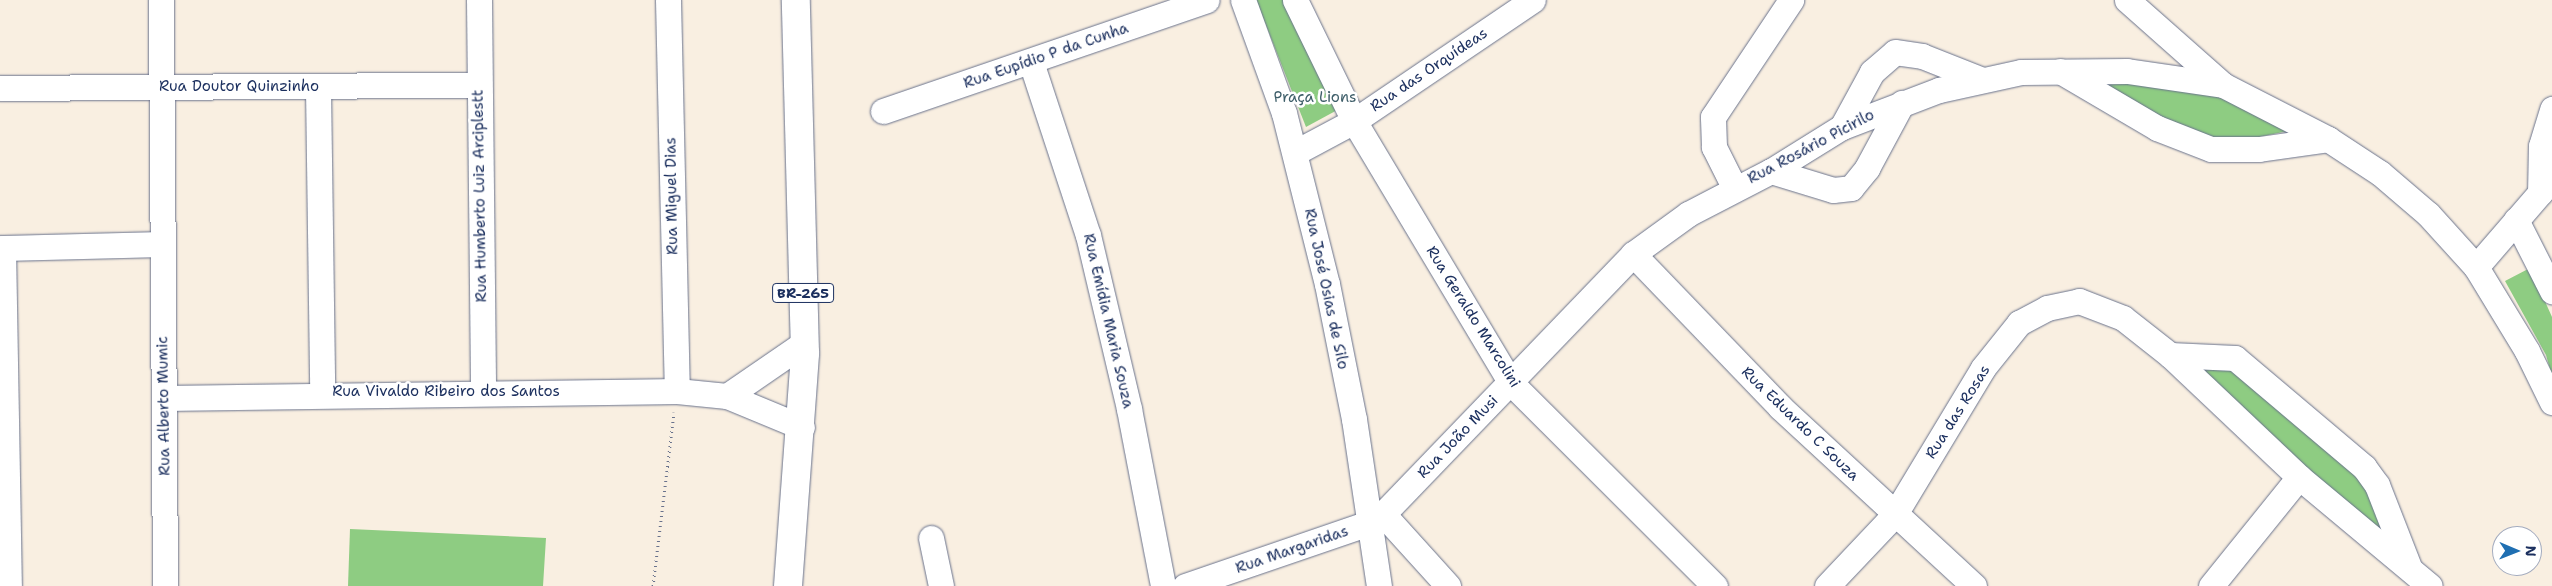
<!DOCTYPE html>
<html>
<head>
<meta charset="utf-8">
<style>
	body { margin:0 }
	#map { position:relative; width:2552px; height:586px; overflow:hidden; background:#f9efe1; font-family:"Shantell Sans",sans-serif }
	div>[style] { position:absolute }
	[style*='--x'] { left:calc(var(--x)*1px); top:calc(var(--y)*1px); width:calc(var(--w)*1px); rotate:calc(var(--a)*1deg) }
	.green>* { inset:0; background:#8ecc82 }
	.path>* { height:3px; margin-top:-1.5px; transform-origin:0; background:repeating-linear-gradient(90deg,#69728c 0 1px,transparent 0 5px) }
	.roads { filter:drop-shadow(0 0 1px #69728c) drop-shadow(0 0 1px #69728c) }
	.minor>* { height:25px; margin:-12.5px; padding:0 12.5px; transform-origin:12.5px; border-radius:12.5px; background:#fff }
	.highway>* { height:28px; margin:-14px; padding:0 14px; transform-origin:14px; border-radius:14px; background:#fff }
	span { translate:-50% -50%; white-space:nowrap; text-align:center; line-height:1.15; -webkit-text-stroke:5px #fff; paint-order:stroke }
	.shield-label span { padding:1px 4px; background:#fff; border:1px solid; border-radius:4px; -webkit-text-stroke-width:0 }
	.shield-label { font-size:14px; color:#1b2f5e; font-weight:700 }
	.street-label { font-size:15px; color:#1b2f5e }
	.park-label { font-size:15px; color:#3e5e69 }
	.north { position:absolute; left:2492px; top:526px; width:50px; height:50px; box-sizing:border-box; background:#fff; border:1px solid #a4acbf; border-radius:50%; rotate:91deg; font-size:14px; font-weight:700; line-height:20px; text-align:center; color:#1b2f5e }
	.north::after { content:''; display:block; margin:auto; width:18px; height:22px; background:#1f6fb2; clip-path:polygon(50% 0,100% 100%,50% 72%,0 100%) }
</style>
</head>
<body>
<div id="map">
	<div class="green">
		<div style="clip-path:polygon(1256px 0,1289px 0,1341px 108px,1306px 127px)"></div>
		<div style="clip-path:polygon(2132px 76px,2229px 95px,2288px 131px,2235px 142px,2204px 138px,2089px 80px)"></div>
		<div style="clip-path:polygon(2530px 268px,2552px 317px,2552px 376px,2546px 355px,2505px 281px)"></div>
		<div style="clip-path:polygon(2186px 364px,2237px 367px,2369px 478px,2388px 540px)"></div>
		<div style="clip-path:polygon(350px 529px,546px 538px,543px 586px,348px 586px)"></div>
	</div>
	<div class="path">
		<div style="--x:653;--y:586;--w:175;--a:-83.1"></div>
	</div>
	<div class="roads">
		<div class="minor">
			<div style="--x:161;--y:0;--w:586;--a:89.61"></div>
			<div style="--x:479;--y:0;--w:392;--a:89.4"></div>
			<div style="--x:668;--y:0;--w:391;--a:88.7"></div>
			<div style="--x:1243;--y:0;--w:120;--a:70.1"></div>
			<div style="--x:1284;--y:113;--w:176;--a:75.9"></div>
			<div style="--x:1327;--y:284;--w:138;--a:78.7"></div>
			<div style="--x:1354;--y:419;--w:169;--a:81.5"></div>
			<div style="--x:1295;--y:0;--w:135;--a:64"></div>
			<div style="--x:1354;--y:121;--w:305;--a:59.1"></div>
			<div style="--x:1511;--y:383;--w:288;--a:44.9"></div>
			<div style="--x:2127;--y:0;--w:128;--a:41.5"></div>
			<div style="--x:2223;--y:85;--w:118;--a:27.2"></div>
			<div style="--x:2328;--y:139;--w:62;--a:33.2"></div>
			<div style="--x:2380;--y:173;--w:63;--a:40.5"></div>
			<div style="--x:2428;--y:214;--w:72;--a:47.8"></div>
			<div style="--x:2476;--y:267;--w:98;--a:58.7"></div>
			<div style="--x:2527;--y:351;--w:57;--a:63.9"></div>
			<div style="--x:1031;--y:62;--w:182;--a:71.8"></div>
			<div style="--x:1088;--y:235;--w:179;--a:76.7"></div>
			<div style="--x:1129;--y:409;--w:180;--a:79.1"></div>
			<div style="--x:2060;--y:71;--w:113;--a:30.4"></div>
			<div style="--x:2157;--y:128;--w:58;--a:21.3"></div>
			<div style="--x:2211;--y:149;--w:48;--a:0"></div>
			<div style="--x:2259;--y:149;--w:70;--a:-8.2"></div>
			<div style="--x:0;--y:88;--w:478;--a:-0.4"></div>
			<div style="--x:318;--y:88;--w:305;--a:89.2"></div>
			<div style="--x:883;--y:111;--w:342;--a:-18.9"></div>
			<div style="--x:1842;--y:127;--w:63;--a:-61.4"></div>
			<div style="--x:1872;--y:72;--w:30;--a:-41"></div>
			<div style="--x:1895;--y:52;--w:27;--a:8"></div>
			<div style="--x:1922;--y:56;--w:62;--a:21.6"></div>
			<div style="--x:1296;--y:152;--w:66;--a:-28.1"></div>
			<div style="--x:1354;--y:121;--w:216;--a:-34.1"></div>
			<div style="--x:1771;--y:171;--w:65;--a:17"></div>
			<div style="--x:1833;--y:190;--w:18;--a:-6"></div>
			<div style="--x:1851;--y:188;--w:26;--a:-51"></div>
			<div style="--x:1867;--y:168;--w:74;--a:-61.7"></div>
			<div style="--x:1734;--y:187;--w:45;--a:-116.6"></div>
			<div style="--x:1714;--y:147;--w:30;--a:-92"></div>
			<div style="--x:1713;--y:117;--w:141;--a:-56.3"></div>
			<div style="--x:2540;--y:193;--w:47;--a:-88.8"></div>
			<div style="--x:2541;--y:146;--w:39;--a:-73"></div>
			<div style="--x:2516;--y:220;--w:80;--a:63.1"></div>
			<div style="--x:0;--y:248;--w:160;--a:-1.4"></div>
			<div style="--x:3;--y:248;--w:338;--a:89"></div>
			<div style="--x:1633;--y:254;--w:212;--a:46.1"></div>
			<div style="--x:1780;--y:407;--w:264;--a:42.7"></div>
			<div style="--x:2476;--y:267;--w:116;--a:-49.2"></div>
			<div style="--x:2170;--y:355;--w:65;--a:2.6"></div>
			<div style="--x:2235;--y:358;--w:169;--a:40.2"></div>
			<div style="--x:2364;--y:467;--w:22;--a:54"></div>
			<div style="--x:2377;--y:485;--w:88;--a:68.7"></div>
			<div style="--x:727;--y:396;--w:93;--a:-34.5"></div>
			<div style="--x:164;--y:398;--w:513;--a:-0.78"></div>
			<div style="--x:677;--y:391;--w:50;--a:5.7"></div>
			<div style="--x:727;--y:396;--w:81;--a:22.5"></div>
			<div style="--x:1383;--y:514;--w:97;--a:47.9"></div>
			<div style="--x:931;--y:538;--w:49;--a:78.2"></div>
			<div style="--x:1185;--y:586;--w:194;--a:-18.9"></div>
			<div style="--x:1369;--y:523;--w:17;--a:-33"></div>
			<div style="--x:1383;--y:514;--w:361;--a:-46.1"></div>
			<div style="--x:1633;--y:254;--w:68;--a:-36"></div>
			<div style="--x:1688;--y:214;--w:93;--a:-27.4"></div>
			<div style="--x:1771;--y:171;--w:84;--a:-31.8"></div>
			<div style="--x:1842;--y:127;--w:104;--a:-20.9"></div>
			<div style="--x:1939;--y:90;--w:84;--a:-12.4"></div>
			<div style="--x:2021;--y:72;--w:106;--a:-0.5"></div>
			<div style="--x:2127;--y:71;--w:97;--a:8.3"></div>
			<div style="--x:1827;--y:586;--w:99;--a:-46.6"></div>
			<div style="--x:1895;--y:514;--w:170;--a:-58.9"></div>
			<div style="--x:1983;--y:368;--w:58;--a:-51.3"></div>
			<div style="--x:2019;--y:323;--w:32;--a:-28"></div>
			<div style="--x:2047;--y:308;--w:33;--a:-12"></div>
			<div style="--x:2079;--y:301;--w:47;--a:21.1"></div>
			<div style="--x:2123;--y:318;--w:60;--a:38.2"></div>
			<div style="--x:2170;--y:355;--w:178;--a:43.4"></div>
			<div style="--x:2299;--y:477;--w:170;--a:39.8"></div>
			<div style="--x:2211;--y:586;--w:140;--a:-51.1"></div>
		</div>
		<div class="highway">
			<div style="--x:788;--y:586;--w:234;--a:-85.8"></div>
			<div style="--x:805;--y:353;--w:353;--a:-91.5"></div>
		</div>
	</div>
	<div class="shield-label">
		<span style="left:803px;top:293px">BR-265</span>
	</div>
	<div class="street-label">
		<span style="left:1046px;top:56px;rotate:-19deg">Rua Eupídio P da Cunha</span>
		<span style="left:1429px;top:70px;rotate:-34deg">Rua das Orquídeas</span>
		<span style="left:239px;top:87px">Rua Doutor Quinzinho</span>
		<span style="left:1811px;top:147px;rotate:-28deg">Rua Rosário Picirilo</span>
		<span style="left:480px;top:196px;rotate:-91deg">Rua Humberto Luiz Arciplestt</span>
		<span style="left:672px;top:196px;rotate:-91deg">Rua Miguel Dias</span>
		<span style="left:1326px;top:289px;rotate:78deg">Rua José Osias de Silo</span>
		<span style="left:1473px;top:317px;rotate:58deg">Rua Geraldo Marcolini</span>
		<span style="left:1108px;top:321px;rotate:77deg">Rua Emídia Maria Souza</span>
		<span style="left:446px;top:392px">Rua Vivaldo Ribeiro dos Santos</span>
		<span style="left:164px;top:406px;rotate:-91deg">Rua Alberto Mumic</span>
		<span style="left:1958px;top:412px;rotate:-58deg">Rua das Rosas</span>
		<span style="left:1800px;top:424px;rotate:44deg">Rua Eduardo C Souza</span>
		<span style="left:1458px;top:437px;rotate:-46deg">Rua João Musi</span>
		<span style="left:1292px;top:550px;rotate:-19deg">Rua Margaridas</span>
	</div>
	<div class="park-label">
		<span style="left:1315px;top:98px">Praça Lions</span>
	</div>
	<div class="north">N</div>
</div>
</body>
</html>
